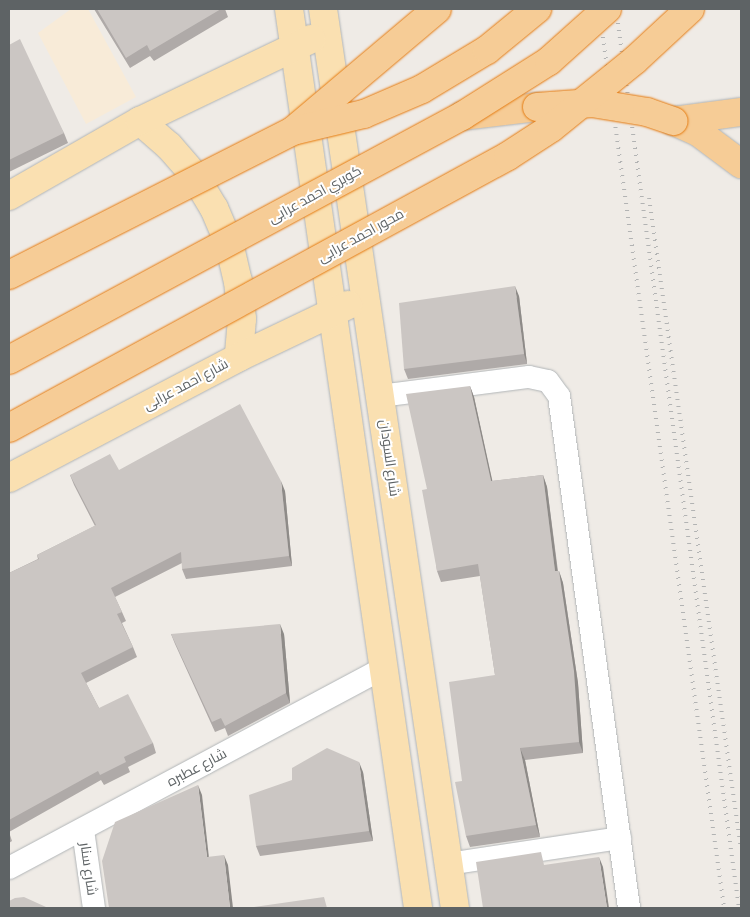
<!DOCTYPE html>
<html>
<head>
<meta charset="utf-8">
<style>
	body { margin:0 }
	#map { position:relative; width:750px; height:917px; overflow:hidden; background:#efebe6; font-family:"Source Sans 3",Cairo,sans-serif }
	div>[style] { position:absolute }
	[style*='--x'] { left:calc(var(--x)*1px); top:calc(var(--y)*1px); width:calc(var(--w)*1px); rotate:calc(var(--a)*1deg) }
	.sand>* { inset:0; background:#f8ebd8 }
	.roads { filter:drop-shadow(0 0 1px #b1b5b7) drop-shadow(0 0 1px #b1b5b7) }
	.street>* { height:22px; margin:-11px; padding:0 11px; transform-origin:11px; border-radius:11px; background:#fff }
	.primary>* { height:28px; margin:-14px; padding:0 14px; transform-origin:14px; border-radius:14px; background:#fae0b1 }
	.highway>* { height:28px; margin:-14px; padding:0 14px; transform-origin:14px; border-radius:14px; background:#f6cc96 }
	.rail>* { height:4px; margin-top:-2px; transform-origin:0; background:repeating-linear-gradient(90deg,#b2b3b3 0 1px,transparent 0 7px) }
	.bridges { filter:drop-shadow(0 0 1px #e57b10) drop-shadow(0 0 1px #e57b10) }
	.highway-bridge>* { height:28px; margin:-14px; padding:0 14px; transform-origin:14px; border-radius:14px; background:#f6cc96 }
	.wall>* { inset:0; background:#afaaa8 }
	.shaded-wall>* { inset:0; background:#8e8b88 }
	.building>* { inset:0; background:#cbc6c3 }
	span { translate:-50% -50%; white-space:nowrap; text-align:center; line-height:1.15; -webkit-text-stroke:4px #fff; paint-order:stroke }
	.street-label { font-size:14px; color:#5e6365 }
	.frame { position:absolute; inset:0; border:10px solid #5e6365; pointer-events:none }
</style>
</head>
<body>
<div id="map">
	<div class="sand">
		<div style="clip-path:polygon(71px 9px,88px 9px,136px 97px,86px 124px,38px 33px)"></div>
	</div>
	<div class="roads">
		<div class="street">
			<div style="--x:380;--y:396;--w:150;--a:-7.3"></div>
			<div style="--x:529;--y:377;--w:19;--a:12"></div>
			<div style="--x:548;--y:381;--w:19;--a:54"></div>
			<div style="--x:559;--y:396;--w:517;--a:82.21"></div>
			<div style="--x:83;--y:830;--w:79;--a:82"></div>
			<div style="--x:448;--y:864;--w:174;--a:-8.6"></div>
			<div style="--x:9;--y:868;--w:427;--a:-28.1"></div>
		</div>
		<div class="primary">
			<div style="--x:289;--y:9;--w:908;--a:81.83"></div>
			<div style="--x:323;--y:9;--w:909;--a:81.65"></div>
			<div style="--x:140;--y:121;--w:38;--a:41"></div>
			<div style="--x:169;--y:146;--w:38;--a:49"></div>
			<div style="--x:194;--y:175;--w:39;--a:59"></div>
			<div style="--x:214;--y:208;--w:38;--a:67"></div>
			<div style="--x:229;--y:243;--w:39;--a:77"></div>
			<div style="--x:238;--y:281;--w:38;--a:84"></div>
			<div style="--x:242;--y:319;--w:38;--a:95"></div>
			<div style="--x:9;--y:196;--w:151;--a:-29.8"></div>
			<div style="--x:140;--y:121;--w:190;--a:-25.6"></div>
			<div style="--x:9;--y:478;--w:260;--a:-27.7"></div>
			<div style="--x:239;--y:357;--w:121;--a:-25.5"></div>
		</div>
		<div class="highway">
			<div style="--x:462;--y:116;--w:76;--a:-6.8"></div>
			<div style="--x:673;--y:121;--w:27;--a:24"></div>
			<div style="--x:698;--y:132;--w:54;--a:36.7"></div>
			<div style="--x:673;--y:121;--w:69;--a:-7.5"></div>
		</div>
	</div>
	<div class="rail">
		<div style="--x:599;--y:9;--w:908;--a:82.08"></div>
		<div style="--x:616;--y:9;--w:907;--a:82.21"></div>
		<div style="--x:649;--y:198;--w:657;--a:81.96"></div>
	</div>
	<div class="bridges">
		<div class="highway-bridge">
			<div style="--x:537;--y:107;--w:55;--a:-4.2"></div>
			<div style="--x:592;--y:103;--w:56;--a:9.3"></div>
			<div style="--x:647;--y:112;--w:28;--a:19"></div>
			<div style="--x:294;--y:130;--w:187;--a:-40.2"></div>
			<div style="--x:9;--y:275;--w:318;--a:-26.9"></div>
			<div style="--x:293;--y:131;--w:73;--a:-13.5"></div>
			<div style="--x:364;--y:114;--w:63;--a:-23.3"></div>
			<div style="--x:422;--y:89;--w:76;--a:-31"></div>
			<div style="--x:487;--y:50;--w:65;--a:-39.4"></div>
			<div style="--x:9;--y:360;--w:515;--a:-28.31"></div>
			<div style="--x:462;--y:116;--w:103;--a:-32.3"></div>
			<div style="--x:549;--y:61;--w:78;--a:-41.9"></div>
			<div style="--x:9;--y:428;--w:568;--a:-28.59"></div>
			<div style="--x:508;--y:156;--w:51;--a:-33.1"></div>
			<div style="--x:551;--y:128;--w:108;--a:-39"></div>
			<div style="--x:635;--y:60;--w:75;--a:-42.8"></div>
		</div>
	</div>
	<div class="wall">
		<div style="clip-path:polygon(94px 9px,225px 9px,228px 17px,154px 61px,150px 56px,130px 68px)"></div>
		<div style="clip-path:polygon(9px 45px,64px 133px,68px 143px,9px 172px)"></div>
		<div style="clip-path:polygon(519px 296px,527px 364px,408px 379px,404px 369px)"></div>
		<div style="clip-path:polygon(470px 386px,474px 397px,492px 481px,543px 475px,547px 487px,558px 571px,559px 571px,563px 583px,578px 683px,583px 753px,525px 760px,540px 837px,470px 847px,466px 836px,462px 781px,495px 675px,480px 576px,441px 582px,437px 571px,427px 489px)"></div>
		<div style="clip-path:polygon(119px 470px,285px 491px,292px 566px,186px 579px,182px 569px,182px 563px,115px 597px,122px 612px,126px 621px,122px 623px,133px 647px,137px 657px,86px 683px,99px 708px,153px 743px,156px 753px,128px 767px,130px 772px,104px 785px,101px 780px,9px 832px,12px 841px,9px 843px,9px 573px,38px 559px,37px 555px,95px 526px,74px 485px,70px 475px)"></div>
		<div style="clip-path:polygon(171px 634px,284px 634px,290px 703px,228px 736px,225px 728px,215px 732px,175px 644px)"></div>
		<div style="clip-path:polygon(363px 772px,373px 841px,260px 856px,256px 846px)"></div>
	</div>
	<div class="shaded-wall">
		<div style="clip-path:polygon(515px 286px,519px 296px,527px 364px,524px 354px)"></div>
		<div style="clip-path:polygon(470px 386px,474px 397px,495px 493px,491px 481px)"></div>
		<div style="clip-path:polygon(543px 475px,547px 487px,559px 583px,555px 571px)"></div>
		<div style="clip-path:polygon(281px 481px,285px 491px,292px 566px,289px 556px)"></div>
		<div style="clip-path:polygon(559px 571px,563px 583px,578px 683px,583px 753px,579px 742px)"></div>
		<div style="clip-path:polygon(280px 624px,284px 634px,290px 703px,286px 693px)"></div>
		<div style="clip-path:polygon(520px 748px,525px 760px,540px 837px,536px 825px)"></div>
		<div style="clip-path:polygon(359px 762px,363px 772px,373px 841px,369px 831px)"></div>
		<div style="clip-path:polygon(198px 785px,202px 795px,210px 867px,207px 857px)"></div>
		<div style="clip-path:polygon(224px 855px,228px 865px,233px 908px,230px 908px)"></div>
		<div style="clip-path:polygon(599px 857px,603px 867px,609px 908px,607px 908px)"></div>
	</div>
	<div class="building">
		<div style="clip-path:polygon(97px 9px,221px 9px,150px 51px,147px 45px,126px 58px)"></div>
		<div style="clip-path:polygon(20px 39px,64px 133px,9px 160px,9px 45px)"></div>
		<div style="clip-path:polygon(515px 286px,524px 354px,404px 369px,399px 303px)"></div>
		<div style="clip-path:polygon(470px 386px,491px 481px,543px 475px,555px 571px,559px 571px,574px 671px,579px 742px,520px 748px,536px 825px,466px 836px,455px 782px,462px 781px,449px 682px,495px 675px,478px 564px,437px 571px,422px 490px,427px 489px,406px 394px)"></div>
		<div style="clip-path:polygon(240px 404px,281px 481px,289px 556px,182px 569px,181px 552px,111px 588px,122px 612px,117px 614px,133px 647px,81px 673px,99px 708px,128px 694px,153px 743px,124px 757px,126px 762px,100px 775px,98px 771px,9px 820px,9px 573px,39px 559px,37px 555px,96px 525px,70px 475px,110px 454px,119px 470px)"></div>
		<div style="clip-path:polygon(280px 624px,286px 693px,225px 726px,221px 718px,212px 722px,171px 634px)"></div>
		<div style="clip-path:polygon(327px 748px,359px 762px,369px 831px,256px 846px,249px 795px,292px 780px,292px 768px)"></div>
		<div style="clip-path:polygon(198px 785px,207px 857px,224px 855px,230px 908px,109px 908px,102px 861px,115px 822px)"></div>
		<div style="clip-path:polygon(541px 852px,544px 865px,599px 857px,607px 908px,483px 908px,476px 862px)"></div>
		<div style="clip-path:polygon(24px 897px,46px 907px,46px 908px,9px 908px,9px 901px,15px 898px)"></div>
		<div style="clip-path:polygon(324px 897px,327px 908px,247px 908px)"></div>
	</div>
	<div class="street-label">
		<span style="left:315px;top:195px;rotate:-29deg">كوبري احمد عرابى</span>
		<span style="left:361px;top:236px;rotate:-29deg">محور احمد عرابى</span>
		<span style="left:186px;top:385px;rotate:-28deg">شارع احمد عرابى</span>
		<span style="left:389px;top:458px;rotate:82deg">شارع السودان</span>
		<span style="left:197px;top:768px;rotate:-28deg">شارع عطبره</span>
		<span style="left:88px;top:869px;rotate:82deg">شارع سنار</span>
	</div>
	<div class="frame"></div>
</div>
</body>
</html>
